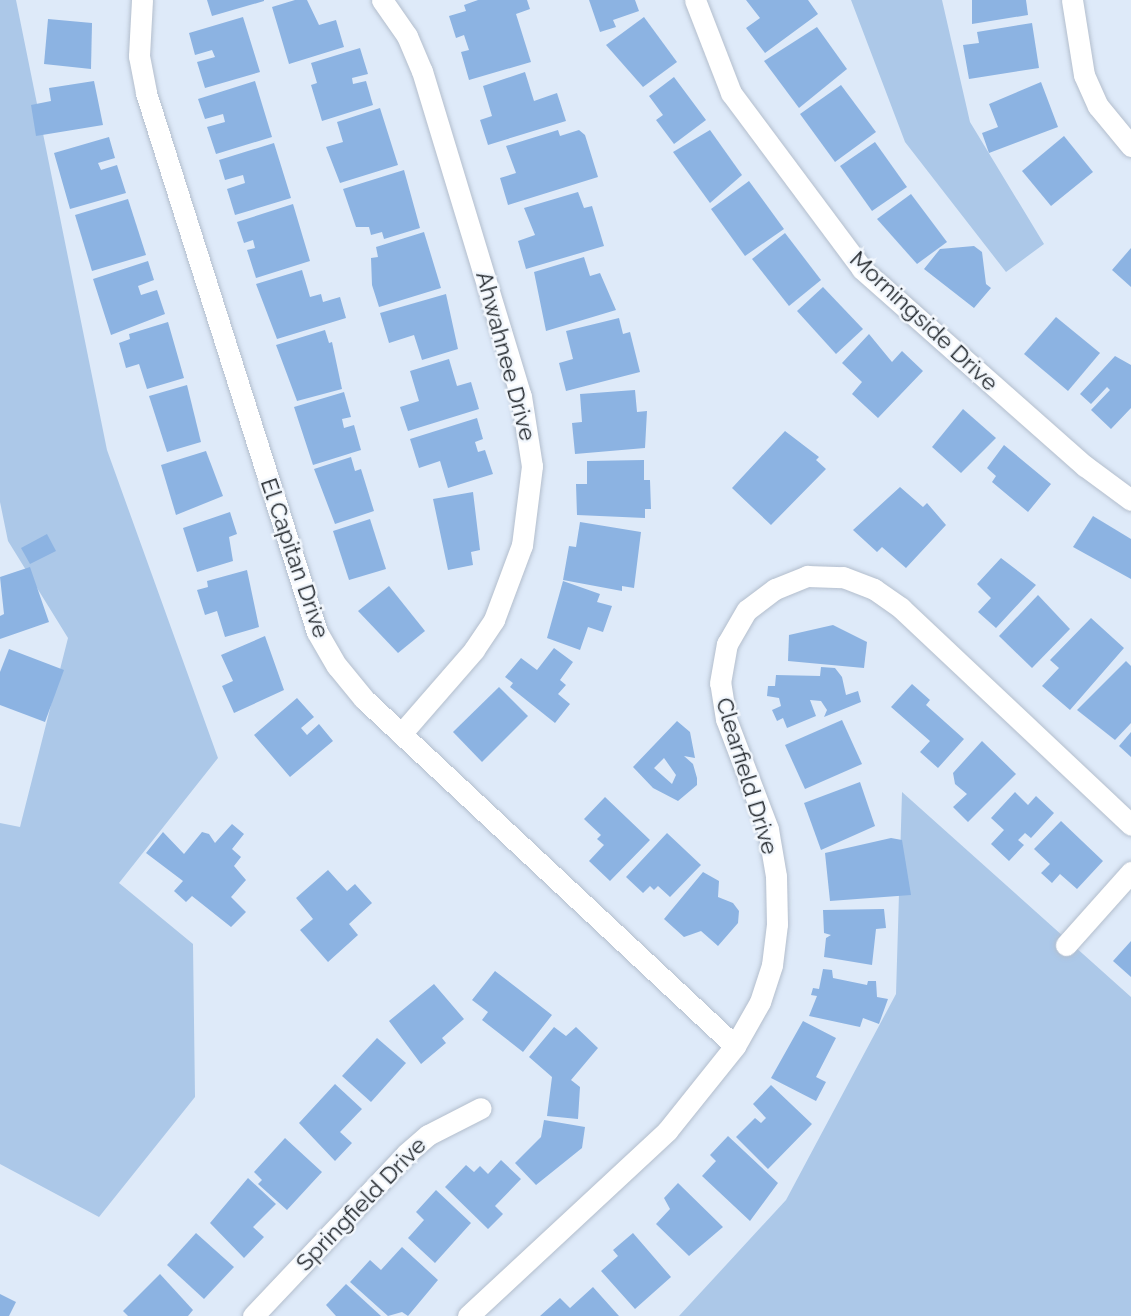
<!DOCTYPE html>
<html>
<head>
<meta charset="utf-8">
<style>
	body { margin:0 }
	#map { position:relative; width:1131px; height:1316px; overflow:hidden; background:#deeaf9; font-family:Raleway,sans-serif }
	div>[style] { position:absolute }
	[style*='--x'] { left:calc(var(--x)*1px); top:calc(var(--y)*1px); width:calc(var(--w)*1px); rotate:calc(var(--a)*1deg) }
	.green>* { inset:0; background:#acc8e8 }
	.building>* { inset:0; background:#8cb3e2 }
	.roads { filter:drop-shadow(0 0 2px #b3becd) drop-shadow(0 0 2px #b3becd) }
	.street>* { height:21px; margin:-10.5px; padding:0 10.5px; transform-origin:10.5px; border-radius:10.5px; background:#fff }
	span { translate:-50% -50%; white-space:nowrap; text-align:center; line-height:1.15; -webkit-text-stroke:5px #f2f7fd; paint-order:stroke }
	.street-label { font-size:23px; color:#22272c }
</style>
</head>
<body>
<div id="map">
	<div class="green">
		<div style="clip-path:polygon(0 0,16px 0,107px 450px,218px 758px,119px 883px,193px 944px,195px 1097px,99px 1217px,0 1164px,0 823px,20px 827px,68px 638px,8px 541px,0 502px)"></div>
		<div style="clip-path:polygon(851px 0,942px 0,970px 122px,1044px 244px,1006px 272px,905px 142px)"></div>
		<div style="clip-path:polygon(902px 792px,1131px 997px,1131px 1316px,679px 1316px,786px 1200px,896px 994px)"></div>
	</div>
	<div class="building">
		<div style="clip-path:polygon(207px 0,264px 0,264px 1px,212px 16px)"></div>
		<div style="clip-path:polygon(295px 0,307px 0,319px 25px,336px 20px,344px 47px,289px 64px,272px 7px)"></div>
		<div style="clip-path:polygon(478px 0,527px 0,530px 9px,516px 14px,531px 62px,469px 80px,461px 52px,469px 50px,464px 35px,456px 38px,449px 16px,466px 11px,464px 5px)"></div>
		<div style="clip-path:polygon(589px 0,635px 0,639px 11px,613px 20px,616px 27px,600px 32px)"></div>
		<div style="clip-path:polygon(746px 0,808px 0,818px 14px,765px 53px,746px 28px,760px 18px)"></div>
		<div style="clip-path:polygon(972px 0,1026px 0,1028px 15px,972px 24px)"></div>
		<div style="clip-path:polygon(243px 17px,260px 72px,205px 88px,197px 62px,215px 57px,212px 50px,195px 55px,189px 33px)"></div>
		<div style="clip-path:polygon(644px 17px,677px 62px,643px 87px,606px 45px)"></div>
		<div style="clip-path:polygon(48px 19px,92px 23px,91px 69px,44px 64px)"></div>
		<div style="clip-path:polygon(1032px 23px,1039px 68px,969px 79px,963px 45px,979px 43px,977px 32px)"></div>
		<div style="clip-path:polygon(817px 27px,847px 69px,799px 108px,764px 61px)"></div>
		<div style="clip-path:polygon(360px 48px,368px 74px,352px 78px,353px 84px,366px 81px,373px 105px,322px 121px,311px 85px,317px 83px,311px 63px)"></div>
		<div style="clip-path:polygon(525px 72px,534px 101px,557px 93px,566px 121px,488px 145px,480px 120px,492px 116px,483px 86px)"></div>
		<div style="clip-path:polygon(674px 77px,706px 120px,674px 144px,656px 120px,663px 115px,649px 96px)"></div>
		<div style="clip-path:polygon(94px 81px,103px 125px,36px 136px,31px 105px,51px 101px,49px 88px)"></div>
		<div style="clip-path:polygon(255px 81px,272px 137px,216px 154px,207px 127px,225px 122px,223px 114px,205px 119px,198px 99px)"></div>
		<div style="clip-path:polygon(1041px 82px,1058px 127px,989px 153px,982px 133px,998px 127px,989px 104px)"></div>
		<div style="clip-path:polygon(841px 85px,876px 132px,835px 162px,800px 114px)"></div>
		<div style="clip-path:polygon(380px 108px,398px 165px,340px 183px,326px 147px,343px 142px,337px 122px)"></div>
		<div style="clip-path:polygon(558px 130px,560px 136px,579px 130px,585px 135px,598px 177px,508px 205px,500px 178px,516px 173px,506px 146px)"></div>
		<div style="clip-path:polygon(710px 130px,742px 175px,710px 203px,673px 152px)"></div>
		<div style="clip-path:polygon(1064px 136px,1093px 172px,1051px 206px,1022px 171px)"></div>
		<div style="clip-path:polygon(109px 137px,115px 158px,98px 163px,101px 170px,117px 165px,126px 193px,70px 209px,54px 153px)"></div>
		<div style="clip-path:polygon(875px 142px,907px 187px,872px 211px,840px 166px)"></div>
		<div style="clip-path:polygon(274px 143px,291px 198px,235px 215px,227px 189px,245px 183px,243px 175px,225px 180px,219px 160px)"></div>
		<div style="clip-path:polygon(404px 170px,420px 228px,384px 239px,382px 232px,371px 235px,369px 227px,356px 227px,343px 189px)"></div>
		<div style="clip-path:polygon(749px 181px,784px 229px,745px 256px,711px 209px)"></div>
		<div style="clip-path:polygon(578px 192px,584px 208px,592px 206px,604px 246px,526px 269px,518px 241px,535px 235px,524px 208px)"></div>
		<div style="clip-path:polygon(911px 194px,947px 242px,917px 264px,877px 219px)"></div>
		<div style="clip-path:polygon(128px 199px,146px 255px,92px 271px,75px 215px)"></div>
		<div style="clip-path:polygon(293px 204px,310px 261px,256px 278px,247px 250px,255px 248px,253px 240px,244px 243px,237px 222px)"></div>
		<div style="clip-path:polygon(424px 232px,441px 288px,379px 307px,372px 285px,371px 258px,378px 257px,376px 247px)"></div>
		<div style="clip-path:polygon(785px 233px,821px 280px,789px 306px,752px 259px)"></div>
		<div style="clip-path:polygon(974px 246px,982px 252px,986px 284px,991px 288px,974px 308px,924px 269px,940px 249px)"></div>
		<div style="clip-path:polygon(1131px 248px,1131px 287px,1112px 270px)"></div>
		<div style="clip-path:polygon(584px 257px,590px 276px,600px 273px,616px 310px,546px 331px,534px 272px)"></div>
		<div style="clip-path:polygon(148px 261px,154px 280px,138px 286px,141px 295px,157px 290px,165px 314px,111px 335px,93px 279px)"></div>
		<div style="clip-path:polygon(302px 270px,310px 297px,321px 294px,323px 302px,340px 297px,346px 318px,277px 339px,256px 284px)"></div>
		<div style="clip-path:polygon(823px 287px,863px 329px,836px 354px,797px 311px)"></div>
		<div style="clip-path:polygon(446px 294px,458px 349px,422px 360px,414px 335px,389px 343px,380px 313px)"></div>
		<div style="clip-path:polygon(1056px 317px,1100px 353px,1068px 391px,1024px 354px)"></div>
		<div style="clip-path:polygon(619px 318px,623px 334px,630px 332px,640px 372px,566px 391px,559px 363px,573px 359px,566px 331px)"></div>
		<div style="clip-path:polygon(168px 322px,184px 378px,147px 389px,139px 364px,126px 368px,119px 343px,130px 339px,129px 334px)"></div>
		<div style="clip-path:polygon(325px 330px,329px 343px,332px 342px,342px 389px,297px 401px,276px 345px)"></div>
		<div style="clip-path:polygon(869px 334px,892px 362px,902px 351px,923px 371px,878px 418px,852px 394px,862px 382px,842px 363px)"></div>
		<div style="clip-path:polygon(1115px 356px,1131px 365px,1131px 408px,1111px 429px,1091px 410px,1110px 390px,1107px 387px,1091px 404px,1080px 394px)"></div>
		<div style="clip-path:polygon(449px 359px,457px 386px,471px 382px,479px 409px,408px 431px,400px 407px,419px 401px,410px 371px)"></div>
		<div style="clip-path:polygon(187px 385px,201px 442px,167px 452px,149px 396px)"></div>
		<div style="clip-path:polygon(635px 390px,637px 412px,647px 411px,645px 448px,575px 454px,572px 423px,582px 422px,580px 394px)"></div>
		<div style="clip-path:polygon(344px 392px,351px 417px,342px 419px,344px 428px,354px 425px,361px 450px,313px 465px,294px 407px)"></div>
		<div style="clip-path:polygon(963px 409px,996px 438px,961px 473px,932px 447px)"></div>
		<div style="clip-path:polygon(477px 418px,483px 439px,475px 442px,478px 452px,485px 450px,493px 474px,448px 488px,440px 461px,419px 468px,410px 439px)"></div>
		<div style="clip-path:polygon(785px 431px,819px 457px,816px 460px,826px 469px,771px 525px,732px 488px)"></div>
		<div style="clip-path:polygon(1004px 445px,1051px 484px,1028px 512px,992px 482px,996px 476px,987px 468px)"></div>
		<div style="clip-path:polygon(206px 451px,223px 496px,176px 515px,161px 465px)"></div>
		<div style="clip-path:polygon(351px 457px,355px 471px,361px 469px,374px 511px,335px 524px,314px 469px)"></div>
		<div style="clip-path:polygon(644px 460px,644px 480px,650px 480px,651px 509px,645px 509px,645px 518px,577px 515px,576px 484px,587px 484px,587px 461px)"></div>
		<div style="clip-path:polygon(900px 487px,923px 507px,927px 503px,946px 525px,906px 568px,882px 547px,877px 552px,853px 530px)"></div>
		<div style="clip-path:polygon(473px 492px,480px 550px,471px 552px,473px 565px,448px 570px,433px 499px)"></div>
		<div style="clip-path:polygon(230px 512px,237px 534px,229px 537px,233px 561px,197px 572px,183px 528px)"></div>
		<div style="clip-path:polygon(1093px 516px,1131px 539px,1131px 579px,1073px 547px)"></div>
		<div style="clip-path:polygon(370px 519px,386px 569px,349px 580px,333px 531px)"></div>
		<div style="clip-path:polygon(580px 522px,641px 532px,634px 588px,622px 586px,622px 591px,563px 580px,569px 546px,576px 547px)"></div>
		<div style="clip-path:polygon(47px 534px,56px 551px,30px 564px,21px 548px)"></div>
		<div style="clip-path:polygon(1001px 558px,1036px 585px,996px 628px,978px 612px,991px 598px,977px 584px)"></div>
		<div style="clip-path:polygon(30px 567px,49px 622px,0 639px,0 616px,4px 614px,0 577px)"></div>
		<div style="clip-path:polygon(247px 570px,259px 627px,225px 637px,217px 611px,205px 615px,197px 590px,208px 587px,207px 581px)"></div>
		<div style="clip-path:polygon(563px 581px,600px 594px,597px 602px,612px 606px,603px 632px,588px 627px,580px 650px,547px 638px)"></div>
		<div style="clip-path:polygon(389px 586px,425px 631px,398px 653px,358px 611px)"></div>
		<div style="clip-path:polygon(1038px 595px,1070px 629px,1032px 668px,999px 636px)"></div>
		<div style="clip-path:polygon(1091px 618px,1124px 648px,1070px 710px,1042px 686px,1059px 668px,1050px 660px)"></div>
		<div style="clip-path:polygon(833px 625px,867px 642px,864px 668px,788px 661px,789px 635px)"></div>
		<div style="clip-path:polygon(265px 636px,284px 690px,234px 713px,222px 686px,233px 681px,221px 655px)"></div>
		<div style="clip-path:polygon(554px 648px,573px 662px,560px 680px,566px 685px,558px 694px,570px 704px,555px 723px,510px 687px,513px 683px,505px 677px,521px 658px,537px 670px)"></div>
		<div style="clip-path:polygon(9px 649px,64px 670px,45px 722px,0 705px,0 672px)"></div>
		<div style="clip-path:polygon(1126px 661px,1131px 666px,1131px 723px,1115px 740px,1077px 710px)"></div>
		<div style="clip-path:polygon(821px 667px,835px 668px,842px 677px,846px 695px,858px 691px,861px 702px,824px 717px,827px 710px,821px 701px,810px 700px,816px 716px,787px 728px,783px 718px,777px 721px,772px 710px,781px 706px,779px 698px,767px 696px,768px 686px,775px 686px,776px 675px,820px 676px)"></div>
		<div style="clip-path:polygon(912px 684px,930px 700px,926px 705px,964px 739px,938px 768px,920px 752px,930px 741px,891px 707px)"></div>
		<div style="clip-path:polygon(499px 687px,528px 716px,482px 762px,453px 732px)"></div>
		<div style="clip-path:polygon(297px 698px,314px 717px,301px 728px,307px 735px,319px 724px,333px 741px,290px 777px,254px 735px)"></div>
		<div style="clip-path:polygon(842px 720px,862px 764px,805px 789px,785px 745px)"></div>
		<div style="clip-path:polygon(evenodd,677px 721px,690px 732px,695px 758px,684px 756px,693px 764px,697px 778px,697px 785px,678px 801px,653px 788px,633px 767px,677px 721px,664px 758px,676px 775px,672px 784px,654px 768px,664px 758px)"></div>
		<div style="clip-path:polygon(1131px 732px,1131px 757px,1119px 746px)"></div>
		<div style="clip-path:polygon(982px 741px,1016px 774px,968px 822px,953px 807px,967px 794px,955px 784px,953px 773px)"></div>
		<div style="clip-path:polygon(860px 782px,875px 826px,821px 850px,804px 803px)"></div>
		<div style="clip-path:polygon(1015px 792px,1028px 805px,1036px 796px,1054px 813px,1031px 838px,1025px 833px,1018px 840px,1024px 845px,1009px 861px,991px 844px,1004px 830px,991px 818px)"></div>
		<div style="clip-path:polygon(605px 797px,650px 840px,610px 881px,589px 861px,604px 845px,597px 839px,601px 835px,584px 819px)"></div>
		<div style="clip-path:polygon(1061px 821px,1103px 861px,1077px 889px,1060px 874px,1052px 883px,1041px 873px,1050px 864px,1034px 849px)"></div>
		<div style="clip-path:polygon(232px 824px,244px 834px,232px 849px,241px 857px,234px 866px,246px 880px,231px 897px,246px 912px,231px 927px,192px 896px,186px 902px,174px 891px,183px 881px,146px 853px,163px 832px,184px 854px,202px 832px,209px 834px,215px 843px)"></div>
		<div style="clip-path:polygon(667px 833px,701px 865px,670px 897px,658px 886px,654px 890px,650px 886px,643px 893px,626px 877px)"></div>
		<div style="clip-path:polygon(891px 838px,902px 840px,911px 895px,830px 901px,825px 853px)"></div>
		<div style="clip-path:polygon(328px 870px,347px 891px,355px 884px,372px 903px,349px 924px,358px 935px,328px 962px,300px 930px,313px 919px,296px 898px)"></div>
		<div style="clip-path:polygon(703px 872px,719px 881px,718px 897px,733px 903px,739px 911px,738px 923px,718px 946px,701px 931px,684px 937px,664px 919px)"></div>
		<div style="clip-path:polygon(884px 909px,886px 928px,876px 929px,872px 965px,824px 957px,826px 938px,831px 935px,824px 933px,823px 910px)"></div>
		<div style="clip-path:polygon(1131px 941px,1131px 977px,1113px 961px)"></div>
		<div style="clip-path:polygon(823px 969px,832px 970px,833px 978px,867px 985px,868px 981px,876px 981px,877px 997px,888px 999px,879px 1024px,863px 1018px,860px 1027px,809px 1016px,817px 996px,811px 995px,813px 988px,819px 989px)"></div>
		<div style="clip-path:polygon(495px 971px,552px 1015px,523px 1052px,482px 1020px,488px 1012px,472px 1000px)"></div>
		<div style="clip-path:polygon(434px 984px,464px 1019px,442px 1038px,446px 1043px,421px 1064px,389px 1021px)"></div>
		<div style="clip-path:polygon(803px 1021px,836px 1038px,816px 1077px,826px 1082px,816px 1101px,771px 1078px)"></div>
		<div style="clip-path:polygon(554px 1027px,566px 1036px,576px 1027px,598px 1048px,571px 1080px,580px 1087px,578px 1119px,547px 1116px,552px 1077px,529px 1057px)"></div>
		<div style="clip-path:polygon(377px 1038px,406px 1063px,371px 1102px,342px 1076px)"></div>
		<div style="clip-path:polygon(335px 1084px,362px 1109px,340px 1132px,352px 1143px,335px 1161px,299px 1123px)"></div>
		<div style="clip-path:polygon(771px 1085px,812px 1124px,768px 1169px,736px 1137px,755px 1118px,761px 1123px,766px 1118px,753px 1104px)"></div>
		<div style="clip-path:polygon(544px 1120px,585px 1127px,582px 1148px,536px 1185px,515px 1163px,541px 1137px)"></div>
		<div style="clip-path:polygon(728px 1136px,778px 1183px,750px 1221px,702px 1176px,716px 1161px,710px 1155px)"></div>
		<div style="clip-path:polygon(285px 1138px,322px 1172px,287px 1210px,258px 1184px,262px 1180px,254px 1172px)"></div>
		<div style="clip-path:polygon(501px 1160px,521px 1179px,495px 1206px,503px 1214px,488px 1229px,445px 1187px,466px 1165px,474px 1172px,480px 1166px,488px 1174px)"></div>
		<div style="clip-path:polygon(248px 1178px,276px 1204px,253px 1227px,264px 1237px,244px 1258px,210px 1223px)"></div>
		<div style="clip-path:polygon(678px 1183px,723px 1227px,689px 1256px,656px 1224px,670px 1209px,664px 1198px)"></div>
		<div style="clip-path:polygon(436px 1190px,471px 1223px,435px 1263px,408px 1238px,424px 1220px,416px 1212px)"></div>
		<div style="clip-path:polygon(196px 1233px,234px 1267px,204px 1299px,167px 1265px)"></div>
		<div style="clip-path:polygon(633px 1233px,671px 1277px,635px 1309px,601px 1271px,618px 1256px,613px 1250px)"></div>
		<div style="clip-path:polygon(402px 1247px,438px 1280px,408px 1316px,402px 1312px,388px 1316px,350px 1282px,370px 1260px,381px 1270px)"></div>
		<div style="clip-path:polygon(160px 1274px,193px 1310px,188px 1316px,128px 1316px,123px 1311px)"></div>
		<div style="clip-path:polygon(346px 1284px,381px 1316px,336px 1316px,326px 1305px)"></div>
		<div style="clip-path:polygon(593px 1287px,619px 1316px,540px 1316px,560px 1298px,570px 1308px)"></div>
		<div style="clip-path:polygon(0 1294px,16px 1302px,9px 1316px,0 1316px)"></div>
	</div>
	<div class="roads">
		<div class="street">
			<div style="--x:142;--y:0;--w:56;--a:93.1"></div>
			<div style="--x:139;--y:56;--w:38;--a:79"></div>
			<div style="--x:146;--y:93;--w:565;--a:72.4"></div>
			<div style="--x:317;--y:632;--w:39;--a:60"></div>
			<div style="--x:337;--y:666;--w:43;--a:50.7"></div>
			<div style="--x:364;--y:699;--w:508;--a:43.09"></div>
			<div style="--x:382;--y:0;--w:44;--a:55.2"></div>
			<div style="--x:407;--y:36;--w:38;--a:67"></div>
			<div style="--x:422;--y:71;--w:340;--a:73.1"></div>
			<div style="--x:521;--y:396;--w:71;--a:81.1"></div>
			<div style="--x:532;--y:466;--w:80;--a:97.2"></div>
			<div style="--x:522;--y:545;--w:80;--a:110.5"></div>
			<div style="--x:494;--y:620;--w:36;--a:124"></div>
			<div style="--x:474;--y:650;--w:111;--a:131"></div>
			<div style="--x:695;--y:0;--w:100;--a:68.8"></div>
			<div style="--x:731;--y:93;--w:219;--a:53.3"></div>
			<div style="--x:862;--y:269;--w:298;--a:41.5"></div>
			<div style="--x:1085;--y:466;--w:57;--a:36.5"></div>
			<div style="--x:1072;--y:0;--w:76;--a:80.9"></div>
			<div style="--x:1084;--y:75;--w:34;--a:66"></div>
			<div style="--x:1098;--y:106;--w:52;--a:50.5"></div>
			<div style="--x:1066;--y:945;--w:98;--a:-48.3"></div>
			<div style="--x:253;--y:1316;--w:223;--a:-46.6"></div>
			<div style="--x:406;--y:1154;--w:29;--a:-41"></div>
			<div style="--x:428;--y:1135;--w:59;--a:-27"></div>
			<div style="--x:468;--y:1316;--w:272;--a:-42.9"></div>
			<div style="--x:667;--y:1131;--w:109;--a:-51.3"></div>
			<div style="--x:735;--y:1046;--w:51;--a:-60.4"></div>
			<div style="--x:760;--y:1002;--w:39;--a:-72"></div>
			<div style="--x:772;--y:965;--w:41;--a:-83"></div>
			<div style="--x:777;--y:924;--w:48;--a:-91.2"></div>
			<div style="--x:776;--y:876;--w:48;--a:-99.7"></div>
			<div style="--x:768;--y:829;--w:118;--a:-110.9"></div>
			<div style="--x:726;--y:719;--w:36;--a:-99"></div>
			<div style="--x:720;--y:683;--w:40;--a:-80"></div>
			<div style="--x:727;--y:644;--w:39;--a:-60"></div>
			<div style="--x:747;--y:610;--w:35;--a:-37"></div>
			<div style="--x:775;--y:589;--w:35;--a:-22"></div>
			<div style="--x:807;--y:576;--w:36;--a:2"></div>
			<div style="--x:843;--y:577;--w:33;--a:21"></div>
			<div style="--x:874;--y:589;--w:33;--a:35"></div>
			<div style="--x:901;--y:608;--w:316;--a:43.3"></div>
		</div>
	</div>
	<div class="street-label">
		<span style="left:924px;top:321px;rotate:43deg">Morningside Drive</span>
		<span style="left:506px;top:356px;rotate:75deg">Ahwahnee Drive</span>
		<span style="left:295px;top:558px;rotate:71deg">El Capitan Drive</span>
		<span style="left:747px;top:776px;rotate:73deg">Clearfield Drive</span>
		<span style="left:361px;top:1204px;rotate:-46deg">Springfield Drive</span>
	</div>
</div>
</body>
</html>
